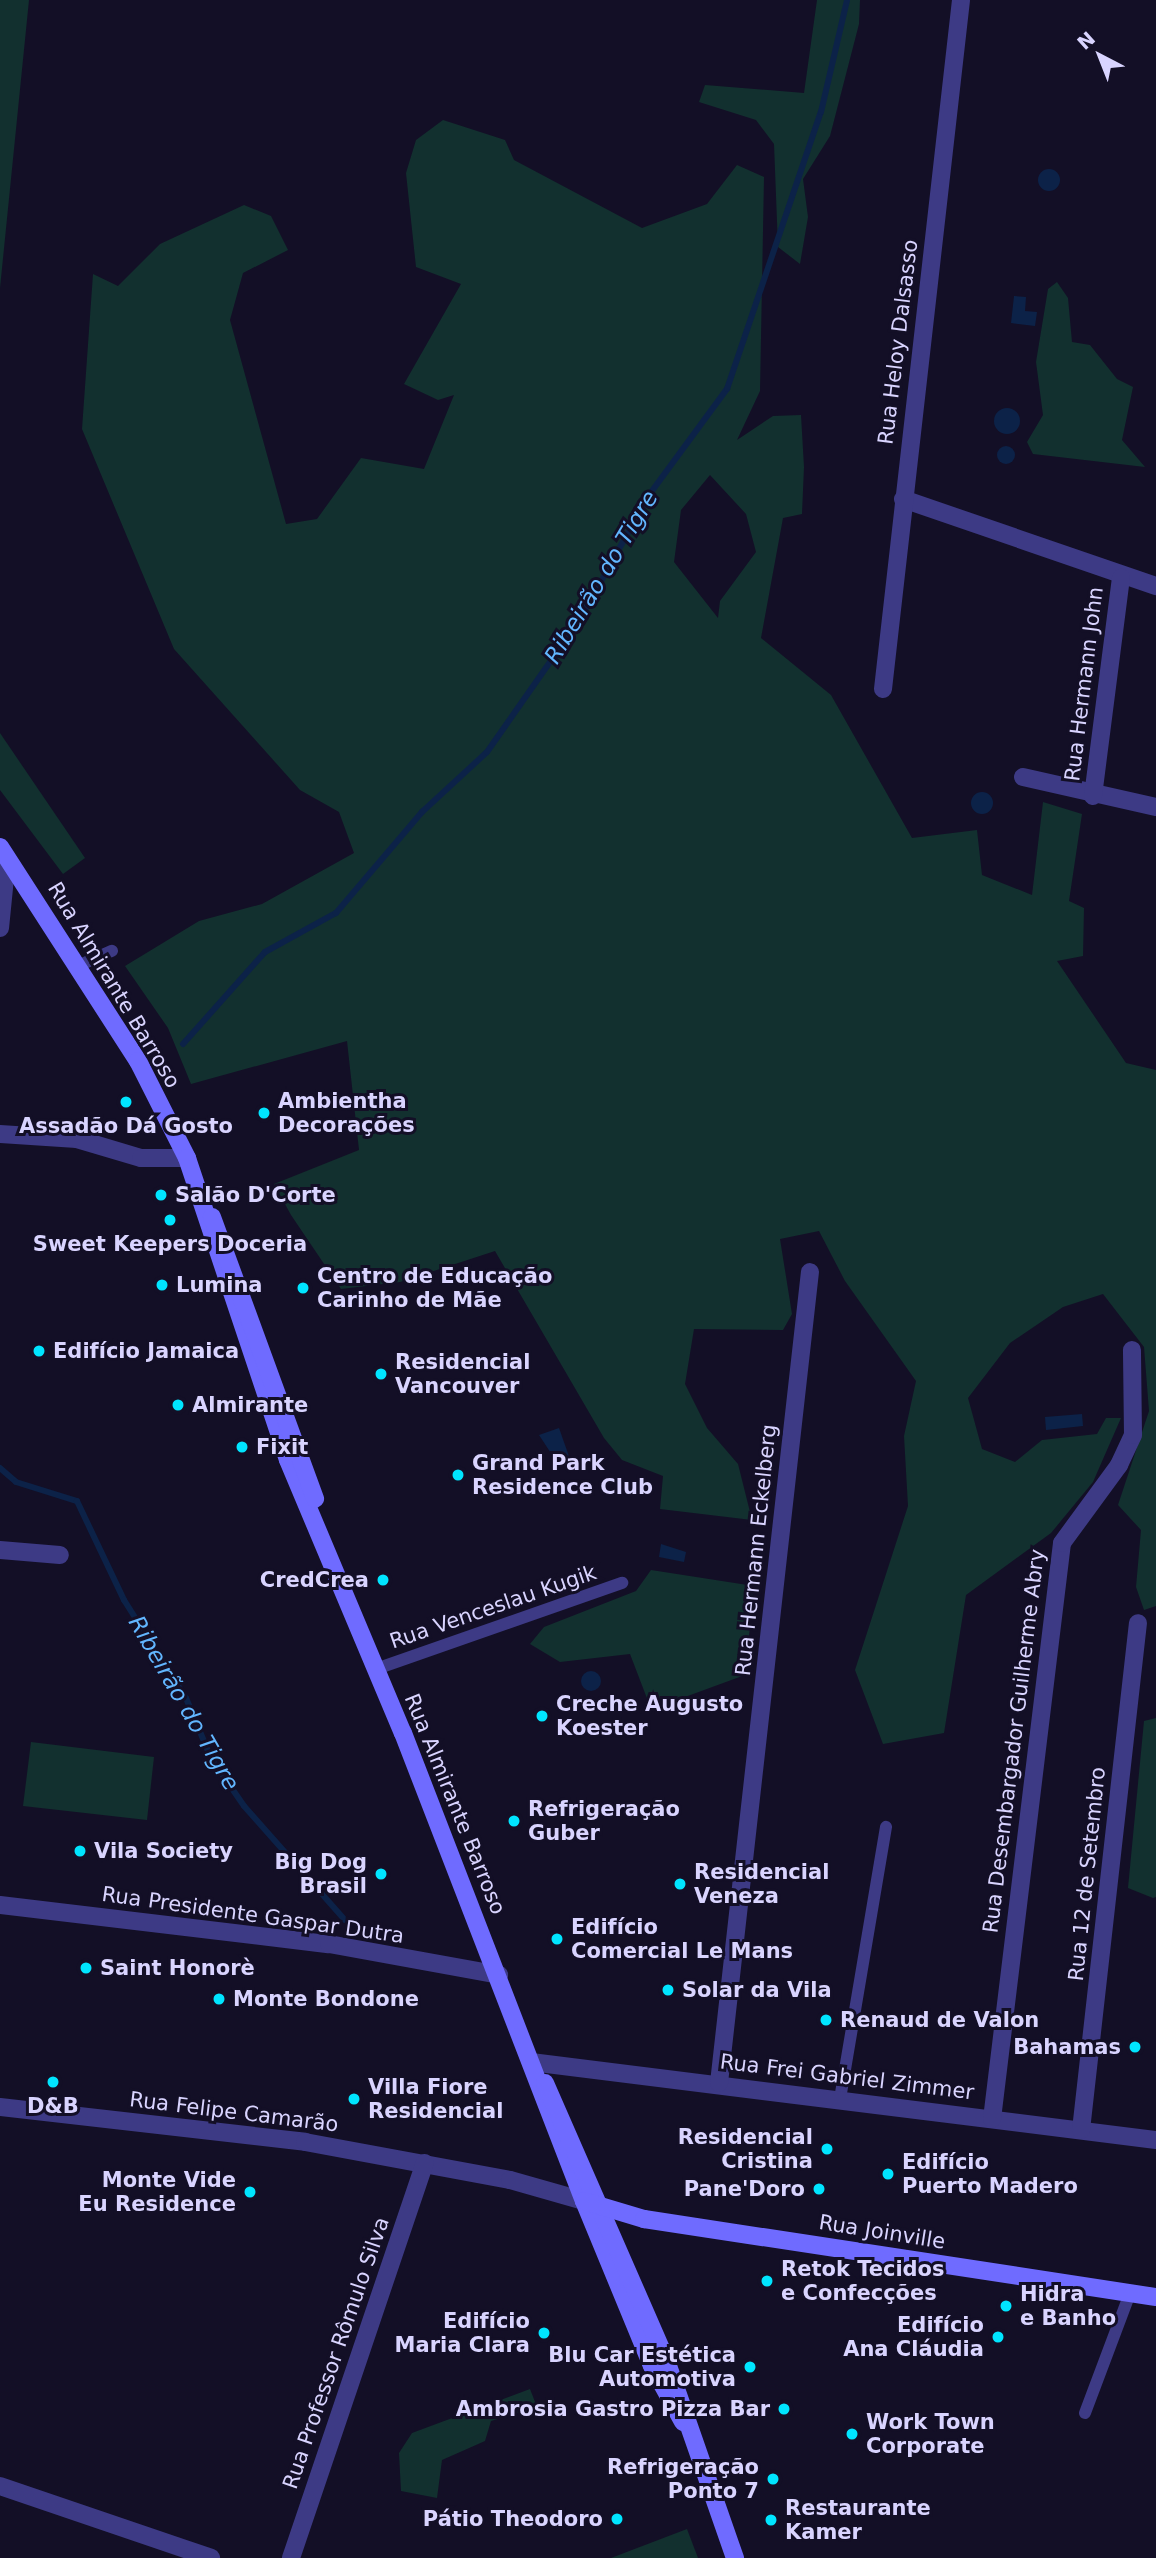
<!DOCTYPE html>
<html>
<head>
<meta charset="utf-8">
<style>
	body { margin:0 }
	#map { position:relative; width:1156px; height:2558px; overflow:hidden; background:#130f26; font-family:"DejaVu Sans",sans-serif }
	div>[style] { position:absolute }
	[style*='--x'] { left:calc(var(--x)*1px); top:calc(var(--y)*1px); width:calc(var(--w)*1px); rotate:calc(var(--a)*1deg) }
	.green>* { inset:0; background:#12302f }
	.water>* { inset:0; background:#0c2248 }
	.round { border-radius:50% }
	.stream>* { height:6px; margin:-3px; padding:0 3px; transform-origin:3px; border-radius:3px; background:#0c2248 }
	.lane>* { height:12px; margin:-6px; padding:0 6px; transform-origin:6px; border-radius:6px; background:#3d3a85 }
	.street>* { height:18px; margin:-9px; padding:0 9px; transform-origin:9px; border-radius:9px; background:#3d3a85 }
	.secondary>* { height:18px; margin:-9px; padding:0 9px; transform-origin:9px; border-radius:9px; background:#6f6bff }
	.dots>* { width:19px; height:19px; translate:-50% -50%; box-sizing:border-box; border:4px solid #130f26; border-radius:50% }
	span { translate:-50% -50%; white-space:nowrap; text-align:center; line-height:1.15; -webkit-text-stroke:6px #130f26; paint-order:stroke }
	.street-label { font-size:21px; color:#d9d4ff }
	.poi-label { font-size:21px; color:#d9d4ff; font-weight:700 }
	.left { translate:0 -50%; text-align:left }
	.right { translate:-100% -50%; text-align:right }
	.water-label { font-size:23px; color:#62b6ff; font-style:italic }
	.north { position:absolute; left:1065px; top:21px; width:70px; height:70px; -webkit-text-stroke:5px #130f26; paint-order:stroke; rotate:318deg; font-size:19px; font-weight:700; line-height:28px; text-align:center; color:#d9d4ff }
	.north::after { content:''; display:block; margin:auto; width:24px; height:32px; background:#d9d4ff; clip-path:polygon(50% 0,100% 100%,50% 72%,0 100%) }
</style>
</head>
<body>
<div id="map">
	<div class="green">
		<div style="clip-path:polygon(0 0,29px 0,0 288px)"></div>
		<div style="clip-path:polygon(817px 0,860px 0,859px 24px,830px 136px,803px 179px,808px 217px,800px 264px,778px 247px,774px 144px,756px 120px,699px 102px,705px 85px,804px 93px)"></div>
		<div style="clip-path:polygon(evenodd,443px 120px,505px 140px,514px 160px,642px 228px,707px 204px,737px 165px,764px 177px,760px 391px,737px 440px,773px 416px,801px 415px,804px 467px,802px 514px,783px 518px,761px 638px,831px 695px,912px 838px,977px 830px,982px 875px,1032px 895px,1043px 802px,1082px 814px,1069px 901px,1084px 908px,1083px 956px,1057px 961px,1126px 1063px,1156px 1070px,1156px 1606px,1144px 1610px,1136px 1587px,1141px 1530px,1118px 1505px,1149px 1411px,1144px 1347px,1103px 1294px,1063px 1307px,1010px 1343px,968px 1398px,982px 1449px,1015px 1462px,1042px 1440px,1097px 1434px,1106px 1418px,1121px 1418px,1093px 1482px,1051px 1533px,966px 1595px,944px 1733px,883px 1744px,855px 1670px,908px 1506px,904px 1436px,916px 1381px,845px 1281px,819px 1231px,780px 1239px,792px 1314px,783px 1330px,694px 1329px,685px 1384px,707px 1428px,738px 1464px,752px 1520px,660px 1509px,663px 1476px,622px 1460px,604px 1438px,495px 1251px,400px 1282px,341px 1289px,291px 1215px,274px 1184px,359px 1150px,347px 1041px,191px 1084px,168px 1028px,125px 966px,199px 921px,262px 904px,354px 853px,339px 812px,300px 790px,174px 649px,82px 429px,93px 274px,118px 286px,160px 244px,244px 205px,271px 216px,288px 250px,243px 273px,230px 320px,286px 524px,317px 519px,361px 458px,424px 469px,454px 395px,438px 400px,404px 384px,461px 284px,416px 267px,406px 173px,416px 140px,443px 120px,710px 475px,746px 514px,756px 552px,720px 601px,718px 618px,674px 562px,681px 510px,710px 475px)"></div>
		<div style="clip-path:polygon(1057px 282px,1068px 298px,1072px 342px,1090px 345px,1117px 379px,1133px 387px,1122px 440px,1145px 467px,1033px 454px,1027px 442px,1043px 415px,1036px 362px,1048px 289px)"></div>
		<div style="clip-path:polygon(0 733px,85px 858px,63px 874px,0 790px)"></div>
		<div style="clip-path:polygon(651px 1570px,754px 1586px,745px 1675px,685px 1697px,648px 1701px,630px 1654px,560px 1662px,530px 1644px,544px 1627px,636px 1591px)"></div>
		<div style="clip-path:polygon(1156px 1718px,1156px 1897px,1153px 1898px,1128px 1888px,1144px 1721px)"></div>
		<div style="clip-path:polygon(31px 1742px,154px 1757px,147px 1820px,23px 1806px)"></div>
		<div style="clip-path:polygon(530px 2389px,537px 2407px,491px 2421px,485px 2441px,442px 2460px,437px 2498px,401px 2491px,399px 2453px,412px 2433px)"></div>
		<div style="clip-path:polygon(687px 2529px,698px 2558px,611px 2558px)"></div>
	</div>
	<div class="water">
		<div class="round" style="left:1038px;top:169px;width:22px;height:22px"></div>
		<div style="clip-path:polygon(1014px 296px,1026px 297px,1025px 311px,1037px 312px,1035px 326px,1011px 323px)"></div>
		<div class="round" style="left:994px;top:408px;width:26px;height:26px"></div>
		<div class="round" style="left:997px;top:446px;width:18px;height:18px"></div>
		<div class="round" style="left:971px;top:792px;width:22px;height:22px"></div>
		<div style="clip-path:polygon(1082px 1414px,1083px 1426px,1046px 1430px,1045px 1417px)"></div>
		<div style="clip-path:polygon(559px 1428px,571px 1462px,560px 1467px,539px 1435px)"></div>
		<div style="clip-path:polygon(661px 1544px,686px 1552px,684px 1562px,659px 1557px)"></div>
		<div class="round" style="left:581px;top:1671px;width:20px;height:20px"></div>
	</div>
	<div class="stream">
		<div style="--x:183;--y:1044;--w:123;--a:-48.3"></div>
		<div style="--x:265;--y:952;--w:81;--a:-28.8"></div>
		<div style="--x:336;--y:913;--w:133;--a:-49.6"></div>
		<div style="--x:422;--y:812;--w:88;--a:-42.7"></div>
		<div style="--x:487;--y:752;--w:162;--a:-55"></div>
		<div style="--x:580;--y:619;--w:142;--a:-60.9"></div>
		<div style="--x:649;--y:495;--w:132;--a:-53.7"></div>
		<div style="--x:727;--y:389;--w:293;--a:-71.3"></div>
		<div style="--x:821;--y:112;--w:115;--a:-76.9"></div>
		<div style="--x:0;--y:1468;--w:21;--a:41"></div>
		<div style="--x:16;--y:1482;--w:64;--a:17.3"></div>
		<div style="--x:77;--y:1501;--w:110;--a:64.6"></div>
		<div style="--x:124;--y:1600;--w:116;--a:57.7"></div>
		<div style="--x:186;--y:1698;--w:65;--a:67.4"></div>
		<div style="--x:211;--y:1758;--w:58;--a:55.5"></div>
		<div style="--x:244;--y:1806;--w:152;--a:48.5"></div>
	</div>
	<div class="lane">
		<div style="--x:80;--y:965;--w:35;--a:-24"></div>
		<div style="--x:376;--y:1669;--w:261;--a:-19.3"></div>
		<div style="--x:840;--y:2099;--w:276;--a:-80.4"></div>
		<div style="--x:1085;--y:2413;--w:128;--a:-69.4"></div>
	</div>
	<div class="street">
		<div style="--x:903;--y:499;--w:268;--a:19"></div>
		<div style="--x:883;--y:689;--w:693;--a:-83.54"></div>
		<div style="--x:1023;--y:777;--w:136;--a:12.7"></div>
		<div style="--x:1093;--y:796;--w:220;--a:-82.7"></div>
		<div style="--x:0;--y:928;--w:70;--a:-84.3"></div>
		<div style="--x:0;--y:1134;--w:77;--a:3.7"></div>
		<div style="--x:77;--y:1139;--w:67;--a:16.5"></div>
		<div style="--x:141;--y:1158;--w:46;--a:0"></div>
		<div style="--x:0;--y:1550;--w:60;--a:4.8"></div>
		<div style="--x:0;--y:1905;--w:331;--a:6.8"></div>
		<div style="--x:329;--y:1944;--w:173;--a:10.3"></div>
		<div style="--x:531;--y:2062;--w:630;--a:7.11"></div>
		<div style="--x:719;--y:2083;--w:816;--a:-83.6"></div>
		<div style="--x:0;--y:2107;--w:307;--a:6.5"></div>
		<div style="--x:305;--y:2142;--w:208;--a:10.5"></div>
		<div style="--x:510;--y:2180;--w:77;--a:15.8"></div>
		<div style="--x:992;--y:2119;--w:580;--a:-83.07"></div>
		<div style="--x:1062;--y:1543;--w:97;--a:-53.8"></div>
		<div style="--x:1119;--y:1465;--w:33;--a:-65"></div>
		<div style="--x:1133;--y:1435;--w:85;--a:-90.7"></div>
		<div style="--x:1081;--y:2130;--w:510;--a:-83.59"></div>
		<div style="--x:0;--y:2486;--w:223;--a:18.8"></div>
		<div style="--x:291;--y:2558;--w:417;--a:-71.3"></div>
	</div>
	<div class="secondary">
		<div style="--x:0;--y:847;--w:255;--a:57.2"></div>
		<div style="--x:138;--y:1061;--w:109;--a:63.2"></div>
		<div style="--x:187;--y:1158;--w:318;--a:71.5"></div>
		<div style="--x:288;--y:1460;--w:296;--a:67.2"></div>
		<div style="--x:403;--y:1733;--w:502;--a:68.86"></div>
		<div style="--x:584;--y:2201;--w:178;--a:67.6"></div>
		<div style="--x:652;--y:2366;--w:64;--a:61"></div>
		<div style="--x:212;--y:1217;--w:300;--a:69.9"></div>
		<div style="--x:545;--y:2083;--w:302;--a:66.4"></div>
		<div style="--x:666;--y:2360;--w:210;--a:70.8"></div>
		<div style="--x:584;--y:2201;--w:63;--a:16.7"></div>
		<div style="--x:644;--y:2219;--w:518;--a:8.66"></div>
	</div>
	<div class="dots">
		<div style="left:126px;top:1102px;background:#00e5ff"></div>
		<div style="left:264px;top:1113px;background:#00e5ff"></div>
		<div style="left:161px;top:1195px;background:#00e5ff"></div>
		<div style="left:170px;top:1220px;background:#00e5ff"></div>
		<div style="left:162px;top:1285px;background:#00e5ff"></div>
		<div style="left:303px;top:1288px;background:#00e5ff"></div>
		<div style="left:39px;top:1351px;background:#00e5ff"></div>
		<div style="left:381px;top:1374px;background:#00e5ff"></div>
		<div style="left:178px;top:1405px;background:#00e5ff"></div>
		<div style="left:242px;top:1447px;background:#00e5ff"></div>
		<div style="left:458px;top:1475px;background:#00e5ff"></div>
		<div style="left:383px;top:1580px;background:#00e5ff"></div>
		<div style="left:542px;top:1716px;background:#00e5ff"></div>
		<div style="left:514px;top:1821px;background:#00e5ff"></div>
		<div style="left:80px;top:1851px;background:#00e5ff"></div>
		<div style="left:381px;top:1874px;background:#00e5ff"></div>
		<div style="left:680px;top:1884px;background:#00e5ff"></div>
		<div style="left:557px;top:1939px;background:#00e5ff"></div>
		<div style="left:86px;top:1968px;background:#00e5ff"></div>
		<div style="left:668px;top:1990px;background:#00e5ff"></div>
		<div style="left:219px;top:1999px;background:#00e5ff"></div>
		<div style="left:826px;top:2020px;background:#00e5ff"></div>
		<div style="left:1135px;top:2047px;background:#00e5ff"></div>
		<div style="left:53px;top:2082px;background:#00e5ff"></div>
		<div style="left:354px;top:2099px;background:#00e5ff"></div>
		<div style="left:827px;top:2149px;background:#00e5ff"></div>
		<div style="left:888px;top:2174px;background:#00e5ff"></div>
		<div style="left:819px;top:2189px;background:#00e5ff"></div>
		<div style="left:250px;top:2192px;background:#00e5ff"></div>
		<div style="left:767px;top:2281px;background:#00e5ff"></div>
		<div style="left:1006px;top:2306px;background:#00e5ff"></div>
		<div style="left:544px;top:2333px;background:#00e5ff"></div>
		<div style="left:998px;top:2337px;background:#00e5ff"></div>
		<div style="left:750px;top:2367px;background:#00e5ff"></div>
		<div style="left:784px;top:2409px;background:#00e5ff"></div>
		<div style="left:852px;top:2434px;background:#00e5ff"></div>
		<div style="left:773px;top:2479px;background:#00e5ff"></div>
		<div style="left:617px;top:2519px;background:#00e5ff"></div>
		<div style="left:771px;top:2520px;background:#00e5ff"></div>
	</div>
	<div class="street-label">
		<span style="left:898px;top:342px;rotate:-83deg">Rua Heloy Dalsasso</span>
		<span style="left:1084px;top:684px;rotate:-83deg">Rua Hermann John</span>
		<span style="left:114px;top:985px;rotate:59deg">Rua Almirante Barroso</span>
		<span style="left:756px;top:1550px;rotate:-84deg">Rua Hermann Eckelberg</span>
		<span style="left:493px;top:1607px;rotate:-19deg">Rua Venceslau Kugik</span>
		<span style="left:1014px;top:1741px;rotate:-83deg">Rua Desembargador Guilherme Abry</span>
		<span style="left:455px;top:1804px;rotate:68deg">Rua Almirante Barroso</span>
		<span style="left:1087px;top:1874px;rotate:-84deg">Rua 12 de Setembro</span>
		<span style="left:253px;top:1915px;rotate:8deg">Rua Presidente Gaspar Dutra</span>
		<span style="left:847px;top:2077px;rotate:7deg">Rua Frei Gabriel Zimmer</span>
		<span style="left:234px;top:2112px;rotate:7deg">Rua Felipe Camarão</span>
		<span style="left:882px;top:2232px;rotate:9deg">Rua Joinville</span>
		<span style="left:336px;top:2353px;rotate:-71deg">Rua Professor Rômulo Silva</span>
	</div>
	<div class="poi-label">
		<span class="left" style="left:278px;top:1113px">Ambientha<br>Decorações</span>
		<span style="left:126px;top:1126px">Assadão Dá Gosto</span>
		<span class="left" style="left:175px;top:1195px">Salão D'Corte</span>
		<span style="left:170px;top:1244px">Sweet Keepers Doceria</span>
		<span class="left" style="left:317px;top:1288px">Centro de Educação<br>Carinho de Mãe</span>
		<span class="left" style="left:176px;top:1285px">Lumina</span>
		<span class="left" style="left:53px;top:1351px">Edifício Jamaica</span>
		<span class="left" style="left:395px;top:1374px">Residencial<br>Vancouver</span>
		<span class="left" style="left:192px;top:1405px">Almirante</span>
		<span class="left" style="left:256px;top:1447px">Fixit</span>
		<span class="left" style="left:472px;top:1475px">Grand Park<br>Residence Club</span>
		<span class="right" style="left:369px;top:1580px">CredCrea</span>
		<span class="left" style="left:556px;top:1716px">Creche Augusto<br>Koester</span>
		<span class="left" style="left:528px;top:1821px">Refrigeração<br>Guber</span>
		<span class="left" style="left:94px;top:1851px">Vila Society</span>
		<span class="right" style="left:367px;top:1874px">Big Dog<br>Brasil</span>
		<span class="left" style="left:694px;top:1884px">Residencial<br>Veneza</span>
		<span class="left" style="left:571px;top:1939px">Edifício<br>Comercial Le Mans</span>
		<span class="left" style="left:100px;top:1968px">Saint Honorè</span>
		<span class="left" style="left:682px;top:1990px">Solar da Vila</span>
		<span class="left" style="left:233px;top:1999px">Monte Bondone</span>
		<span class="left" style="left:840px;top:2020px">Renaud de Valon</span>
		<span class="right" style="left:1121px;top:2047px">Bahamas</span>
		<span class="left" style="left:368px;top:2099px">Villa Fiore<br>Residencial</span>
		<span style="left:53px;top:2106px">D&amp;B</span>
		<span class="right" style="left:813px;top:2149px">Residencial<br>Cristina</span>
		<span class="left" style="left:902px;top:2174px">Edifício<br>Puerto Madero</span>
		<span class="right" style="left:236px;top:2192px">Monte Vide<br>Eu Residence</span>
		<span class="right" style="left:805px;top:2189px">Pane'Doro</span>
		<span class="left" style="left:781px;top:2281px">Retok Tecidos<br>e Confecções</span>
		<span class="left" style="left:1020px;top:2306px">Hidra<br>e Banho</span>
		<span class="right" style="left:530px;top:2333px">Edifício<br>Maria Clara</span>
		<span class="right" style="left:984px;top:2337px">Edifício<br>Ana Cláudia</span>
		<span class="right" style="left:736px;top:2367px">Blu Car Estética<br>Automotiva</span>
		<span class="right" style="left:770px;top:2409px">Ambrosia Gastro Pizza Bar</span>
		<span class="left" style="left:866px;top:2434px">Work Town<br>Corporate</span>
		<span class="right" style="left:759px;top:2479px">Refrigeração<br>Ponto 7</span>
		<span class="left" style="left:785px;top:2520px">Restaurante<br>Kamer</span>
		<span class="right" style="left:603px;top:2519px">Pátio Theodoro</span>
	</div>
	<div class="water-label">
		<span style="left:601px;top:577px;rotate:-59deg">Ribeirão do Tigre</span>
		<span style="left:184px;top:1703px;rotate:60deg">Ribeirão do Tigre</span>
	</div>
	<div class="north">N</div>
</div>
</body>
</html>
